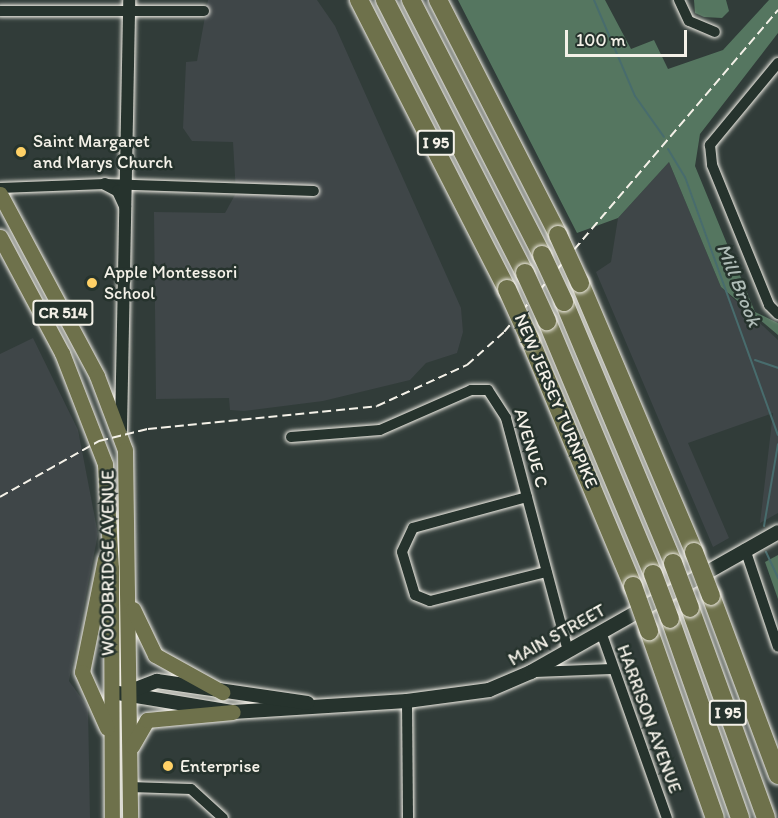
<!DOCTYPE html>
<html>
<head>
<meta charset="utf-8">
<style>
	body { margin:0 }
	#map { position:relative; width:778px; height:818px; overflow:hidden; background:#313c39; font-family:Itim,sans-serif }
	div>[style] { position:absolute }
	[style*='--x'] { left:calc(var(--x)*1px); top:calc(var(--y)*1px); width:calc(var(--w)*1px); rotate:calc(var(--a)*1deg) }
	.built>* { inset:0; background:#3f4648 }
	.green>* { inset:0; background:#557660 }
	.stream>* { height:2px; margin:-1px; padding:0 1px; transform-origin:1px; border-radius:1px; background:#486c6d }
	.roads { filter:drop-shadow(0 0 2px #f4f1e8) drop-shadow(0 0 2px #f4f1e8) }
	.minor>* { height:10px; margin:-5px; padding:0 5px; transform-origin:5px; border-radius:5px; background:#26332d }
	.tertiary>* { height:12px; margin:-6px; padding:0 6px; transform-origin:6px; border-radius:6px; background:#26332d }
	.secondary>* { height:14px; margin:-7px; padding:0 7px; transform-origin:7px; border-radius:7px; background:#26332d }
	.primary>* { height:15px; margin:-7.5px; padding:0 7.5px; transform-origin:7.5px; border-radius:7.5px; background:#6e714b }
	.motorway>* { height:18px; margin:-9px; padding:0 9px; transform-origin:9px; border-radius:9px; background:#6e714b }
	.rail>* { height:2px; margin-top:-1px; transform-origin:0; background:repeating-linear-gradient(90deg,#f4f1e8 0 9px,transparent 0 13.5px) }
	.bridges { filter:drop-shadow(0 0 2px #f4f1e8) drop-shadow(0 0 2px #f4f1e8) }
	.motorway-bridge>* { height:18px; margin:-9px; padding:0 9px; transform-origin:9px; border-radius:9px; background:#6e714b }
	.dots>* { width:16px; height:16px; translate:-50% -50%; box-sizing:border-box; border:3px solid #26332d; border-radius:50% }
	span { translate:-50% -50%; white-space:nowrap; text-align:center; line-height:1.15; -webkit-text-stroke:5px #26332d; paint-order:stroke }
	.shield-label span { padding:2px 4px; background:#26332d; border:2px solid; border-radius:4px; -webkit-text-stroke-width:0 }
	.shield-label { font-size:16px; color:#f4f1e8; font-weight:700 }
	.poi-label { font-size:18px; color:#f4f1e8 }
	.left { translate:0 -50%; text-align:left }
	.street-label { font-size:18px; color:#f4f1e8 }
	.water-label { font-size:20px; color:#afbcb7; font-style:italic }
	.scale { position:absolute; left:565px; top:30px; width:122px; height:27px; box-sizing:border-box; border:3px solid #f4f1e8; border-top:0; padding-left:8px; font-size:18px; line-height:21px; white-space:nowrap; color:#f4f1e8; -webkit-text-stroke:4px #26332d; paint-order:stroke }
</style>
</head>
<body>
<div id="map">
	<div class="built">
		<div style="clip-path:polygon(208px 0,317px 0,335px 26px,461px 308px,463px 332px,457px 353px,426px 363px,410px 380px,323px 401px,244px 411px,230px 410px,229px 398px,156px 399px,154px 212px,225px 213px,236px 193px,233px 142px,192px 141px,183px 128px,186px 62px,197px 61px)"></div>
		<div style="clip-path:polygon(669px 162px,721px 287px,778px 340px,778px 513px,760px 523px,773px 413px,688px 443px,729px 538px,713px 547px,596px 272px,611px 262px,618px 218px)"></div>
		<div style="clip-path:polygon(33px 338px,78px 430px,98px 534px,69px 681px,88px 707px,90px 818px,0 818px,0 354px)"></div>
	</div>
	<div class="green">
		<div style="clip-path:polygon(458px 0,605px 0,631px 49px,654px 40px,668px 69px,723px 50px,769px 0,778px 0,778px 33px,700px 134px,695px 166px,755px 312px,778px 323px,778px 335px,721px 287px,669px 162px,618px 218px,577px 233px)"></div>
		<div style="clip-path:polygon(694px 0,726px 0,729px 11px,722px 18px,704px 17px,695px 13px)"></div>
		<div style="clip-path:polygon(778px 555px,778px 599px,765px 562px)"></div>
	</div>
	<div class="stream">
		<div style="--x:594;--y:0;--w:104;--a:66.9"></div>
		<div style="--x:635;--y:96;--w:50;--a:54.7"></div>
		<div style="--x:668;--y:149;--w:33;--a:59"></div>
		<div style="--x:685;--y:177;--w:274;--a:70.2"></div>
		<div style="--x:755;--y:360;--w:24;--a:19"></div>
		<div style="--x:764;--y:526;--w:83;--a:-80.3"></div>
		<div style="--x:766;--y:552;--w:29;--a:65"></div>
	</div>
	<div class="roads">
		<div class="minor">
			<div style="--x:679;--y:0;--w:23;--a:65"></div>
			<div style="--x:689;--y:21;--w:28;--a:23"></div>
			<div style="--x:0;--y:11;--w:204;--a:0"></div>
			<div style="--x:778;--y:63;--w:107;--a:129.7"></div>
			<div style="--x:710;--y:145;--w:20;--a:84"></div>
			<div style="--x:712;--y:165;--w:151;--a:67.8"></div>
			<div style="--x:769;--y:305;--w:13;--a:45"></div>
			<div style="--x:0;--y:188;--w:105;--a:-2.2"></div>
			<div style="--x:105;--y:184;--w:209;--a:1.9"></div>
			<div style="--x:291;--y:437;--w:89;--a:-4.5"></div>
			<div style="--x:380;--y:430;--w:99;--a:-23.7"></div>
			<div style="--x:471;--y:390;--w:17;--a:0"></div>
			<div style="--x:488;--y:390;--w:33;--a:57"></div>
			<div style="--x:506;--y:418;--w:241;--a:75.1"></div>
			<div style="--x:527;--y:497;--w:118;--a:164.8"></div>
			<div style="--x:413;--y:528;--w:26;--a:115"></div>
			<div style="--x:402;--y:552;--w:45;--a:73.2"></div>
			<div style="--x:415;--y:595;--w:16;--a:22"></div>
			<div style="--x:430;--y:601;--w:120;--a:-14"></div>
			<div style="--x:745;--y:549;--w:103;--a:71.4"></div>
			<div style="--x:601;--y:632;--w:197;--a:70.5"></div>
			<div style="--x:534;--y:672;--w:79;--a:-2.2"></div>
			<div style="--x:407;--y:701;--w:117;--a:89.5"></div>
			<div style="--x:130;--y:787;--w:61;--a:1.9"></div>
			<div style="--x:191;--y:789;--w:43;--a:42.2"></div>
		</div>
		<div class="tertiary">
			<div style="--x:105;--y:184;--w:15;--a:28"></div>
			<div style="--x:118;--y:191;--w:17;--a:65"></div>
			<div style="--x:121;--y:430;--w:430;--a:-88.9"></div>
		</div>
		<div class="secondary">
			<div style="--x:112;--y:692;--w:123;--a:9.4"></div>
			<div style="--x:233;--y:712;--w:174;--a:-3.6"></div>
			<div style="--x:407;--y:701;--w:83;--a:-7.6"></div>
			<div style="--x:489;--y:690;--w:46;--a:-23.2"></div>
			<div style="--x:531;--y:672;--w:284;--a:-29.5"></div>
			<div style="--x:128;--y:692;--w:31;--a:-21"></div>
			<div style="--x:157;--y:681;--w:152;--a:8.3"></div>
		</div>
		<div class="primary">
			<div style="--x:0;--y:194;--w:206;--a:61.9"></div>
			<div style="--x:97;--y:376;--w:79;--a:69.3"></div>
			<div style="--x:125;--y:450;--w:368;--a:89.2"></div>
			<div style="--x:0;--y:237;--w:132;--a:61.9"></div>
			<div style="--x:62;--y:353;--w:119;--a:68.8"></div>
			<div style="--x:105;--y:464;--w:104;--a:86.7"></div>
			<div style="--x:111;--y:568;--w:250;--a:89.8"></div>
			<div style="--x:105;--y:559;--w:115;--a:101.5"></div>
			<div style="--x:82;--y:672;--w:61;--a:65.9"></div>
			<div style="--x:133;--y:609;--w:51;--a:64.4"></div>
			<div style="--x:155;--y:655;--w:77;--a:28.9"></div>
			<div style="--x:132;--y:746;--w:30;--a:-60"></div>
			<div style="--x:147;--y:720;--w:86;--a:-5.3"></div>
		</div>
		<div class="motorway">
			<div style="--x:359;--y:0;--w:325;--a:62.9"></div>
			<div style="--x:385;--y:0;--w:307;--a:62.9"></div>
			<div style="--x:411;--y:0;--w:287;--a:62.8"></div>
			<div style="--x:438;--y:0;--w:264;--a:62.9"></div>
			<div style="--x:580;--y:283;--w:292;--a:67"></div>
			<div style="--x:564;--y:302;--w:283;--a:67.3"></div>
			<div style="--x:547;--y:321;--w:274;--a:67.3"></div>
			<div style="--x:530;--y:340;--w:267;--a:67.3"></div>
			<div style="--x:711;--y:596;--w:191;--a:69.5"></div>
			<div style="--x:690;--y:608;--w:223;--a:70.1"></div>
			<div style="--x:670;--y:619;--w:211;--a:70.6"></div>
			<div style="--x:649;--y:631;--w:198;--a:70.6"></div>
		</div>
	</div>
	<div class="rail">
		<div style="--x:0;--y:497;--w:114;--a:-29.5"></div>
		<div style="--x:99;--y:441;--w:50;--a:-13.8"></div>
		<div style="--x:148;--y:429;--w:230;--a:-5.7"></div>
		<div style="--x:377;--y:406;--w:99;--a:-24.5"></div>
		<div style="--x:467;--y:365;--w:50;--a:-41.7"></div>
		<div style="--x:504;--y:332;--w:423;--a:-49.6"></div>
	</div>
	<div class="bridges">
		<div class="motorway-bridge">
			<div style="--x:558;--y:235;--w:53;--a:65.4"></div>
			<div style="--x:542;--y:255;--w:52;--a:64.9"></div>
			<div style="--x:525;--y:273;--w:53;--a:65.4"></div>
			<div style="--x:507;--y:289;--w:56;--a:65.7"></div>
			<div style="--x:694;--y:552;--w:47;--a:68.9"></div>
			<div style="--x:673;--y:563;--w:48;--a:69.3"></div>
			<div style="--x:653;--y:574;--w:48;--a:69.3"></div>
			<div style="--x:633;--y:586;--w:48;--a:70.4"></div>
		</div>
	</div>
	<div class="dots">
		<div style="left:21px;top:152px;background:#ffd166"></div>
		<div style="left:92px;top:283px;background:#ffd166"></div>
		<div style="left:168px;top:766px;background:#ffd166"></div>
	</div>
	<div class="shield-label">
		<span style="left:436px;top:143px">I 95</span>
		<span style="left:63px;top:313px">CR 514</span>
		<span style="left:728px;top:713px">I 95</span>
	</div>
	<div class="poi-label">
		<span class="left" style="left:33px;top:152px">Saint Margaret<br>and Marys Church</span>
		<span class="left" style="left:104px;top:283px">Apple Montessori<br>School</span>
		<span class="left" style="left:180px;top:766px">Enterprise</span>
	</div>
	<div class="street-label">
		<span style="left:556px;top:401px;rotate:67deg">NEW JERSEY TURNPIKE</span>
		<span style="left:531px;top:448px;rotate:74deg">AVENUE C</span>
		<span style="left:108px;top:563px;rotate:-90deg">WOODBRIDGE AVENUE</span>
		<span style="left:557px;top:635px;rotate:-29deg">MAIN STREET</span>
		<span style="left:649px;top:719px;rotate:70deg">HARRISON AVENUE</span>
	</div>
	<div class="water-label">
		<span style="left:739px;top:285px;rotate:68deg">Mill Brook</span>
	</div>
	<div class="scale">100 m</div>
</div>
</body>
</html>
